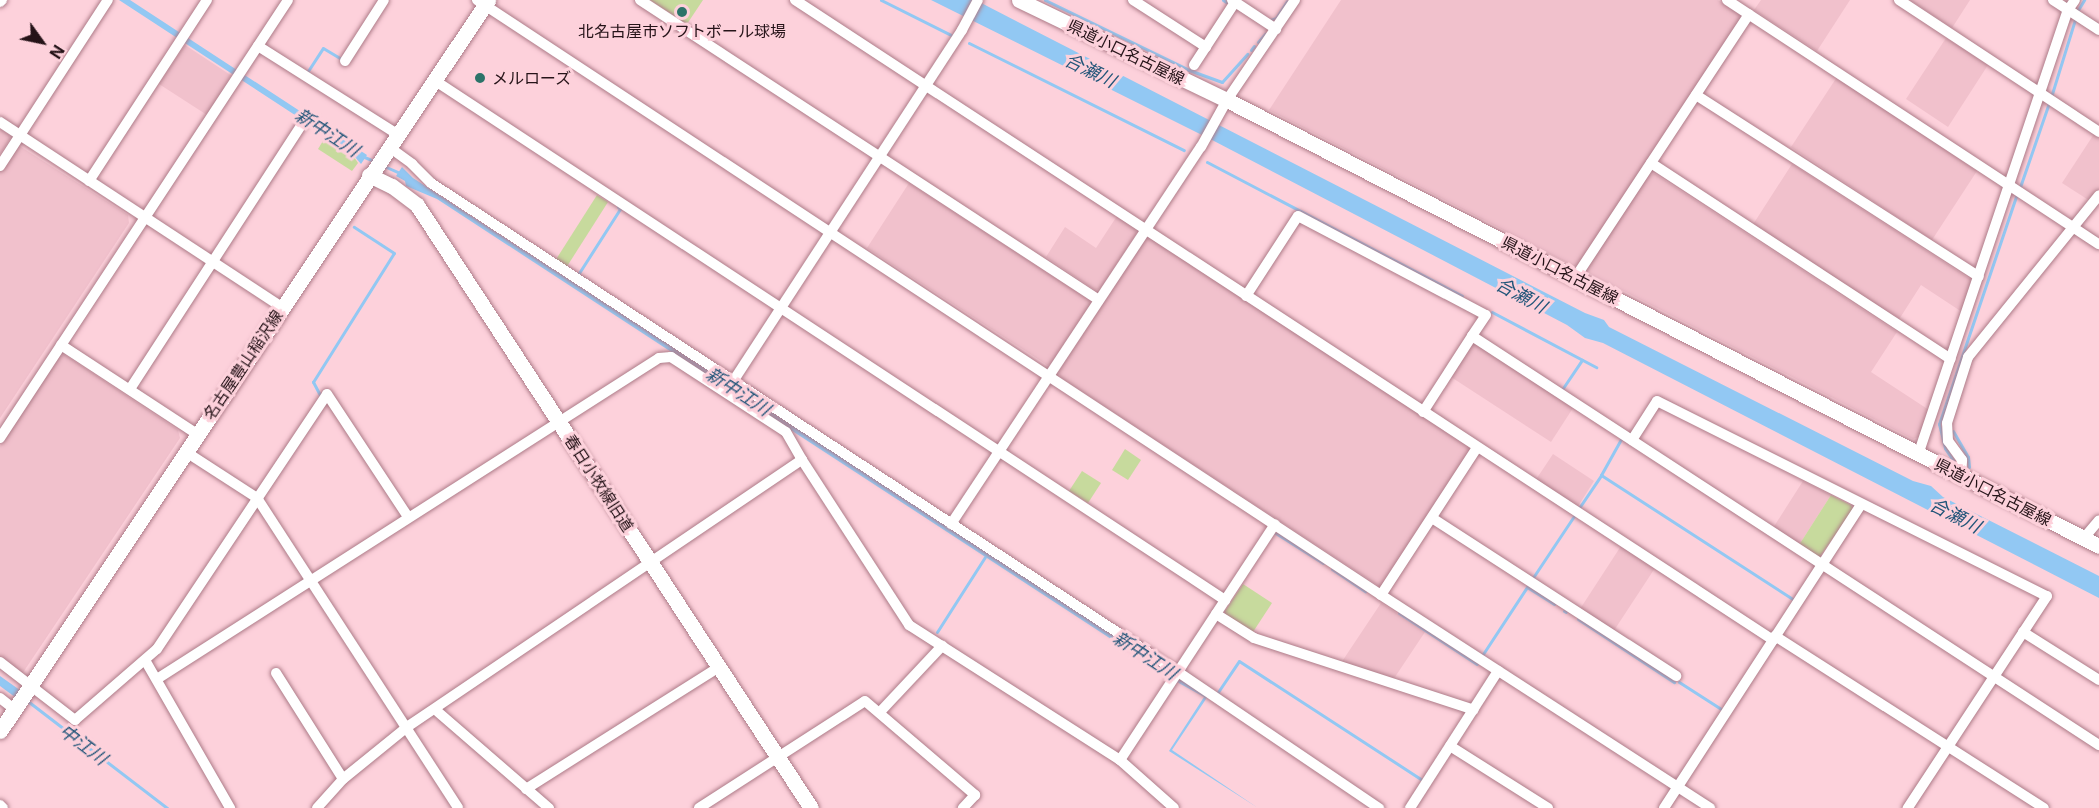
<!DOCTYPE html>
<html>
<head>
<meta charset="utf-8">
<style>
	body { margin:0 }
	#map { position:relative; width:2099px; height:808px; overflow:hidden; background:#fdd1db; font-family:Inter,"Noto Sans JP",sans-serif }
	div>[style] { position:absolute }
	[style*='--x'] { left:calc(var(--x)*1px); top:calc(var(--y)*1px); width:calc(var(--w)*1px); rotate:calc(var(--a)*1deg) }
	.built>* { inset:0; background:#f1c1cc }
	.green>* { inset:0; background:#c7da9d }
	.water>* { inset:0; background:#92c8f3 }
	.stream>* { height:3px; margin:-1.5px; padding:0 1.5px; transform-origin:1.5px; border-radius:1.5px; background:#92c8f3 }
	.roads { filter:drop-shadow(0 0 2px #ad7b88) drop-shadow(0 0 2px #ad7b88) }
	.street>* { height:10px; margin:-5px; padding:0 5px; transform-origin:5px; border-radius:5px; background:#fff }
	.secondary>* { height:15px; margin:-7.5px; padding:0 7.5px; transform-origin:7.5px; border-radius:7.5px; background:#fff }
	.dots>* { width:16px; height:16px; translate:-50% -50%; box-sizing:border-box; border:3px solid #fdd1db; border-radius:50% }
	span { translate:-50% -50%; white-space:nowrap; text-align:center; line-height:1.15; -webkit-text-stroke:6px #fdd1db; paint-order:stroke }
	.poi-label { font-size:16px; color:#251318 }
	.left { translate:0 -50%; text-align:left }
	.street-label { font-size:16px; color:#251318 }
	.water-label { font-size:18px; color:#225579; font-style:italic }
	.north { position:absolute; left:12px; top:12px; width:60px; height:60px; -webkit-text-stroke:4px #fdd1db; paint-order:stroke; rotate:123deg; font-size:16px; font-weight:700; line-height:24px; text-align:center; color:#251318 }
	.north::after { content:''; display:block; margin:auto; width:21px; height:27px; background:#251318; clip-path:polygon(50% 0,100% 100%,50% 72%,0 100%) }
</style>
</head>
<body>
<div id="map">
	<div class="built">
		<div style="clip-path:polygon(1341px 0,1718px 0,1739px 14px,1741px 20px,1578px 268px,1269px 110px)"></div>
		<div style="clip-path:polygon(1761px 0,1850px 0,1817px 51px,1754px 10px)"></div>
		<div style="clip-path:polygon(1910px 0,1970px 0,1952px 28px)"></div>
		<div style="clip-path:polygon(1946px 38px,1988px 65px,1948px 127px,1906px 99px)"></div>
		<div style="clip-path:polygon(185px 45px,232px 76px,207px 115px,159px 84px)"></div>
		<div style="clip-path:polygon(1837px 77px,1977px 171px,1932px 240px,1791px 147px)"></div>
		<div style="clip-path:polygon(0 129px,9px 135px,10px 139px,0 154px)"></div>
		<div style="clip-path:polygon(2094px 134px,2099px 138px,2099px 189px,2090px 201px,2062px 183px)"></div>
		<div style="clip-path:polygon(18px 145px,128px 215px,129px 223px,0 418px,0 172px)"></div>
		<div style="clip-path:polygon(1792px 164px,1970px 279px,1972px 283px,1962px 312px,1921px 285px,1898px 321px,1752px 226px)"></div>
		<div style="clip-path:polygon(1655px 174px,1897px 332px,1871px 372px,1929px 410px,1919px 437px,1913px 439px,1585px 271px,1648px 175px)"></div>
		<div style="clip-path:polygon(909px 183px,1089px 300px,1090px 305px,1051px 364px,1047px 365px,867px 248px)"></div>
		<div style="clip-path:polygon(1117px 216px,1135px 227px,1136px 234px,1101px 288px,1095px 290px,1046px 257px,1065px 227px,1096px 248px)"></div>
		<div style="clip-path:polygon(1151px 238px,1470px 447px,1471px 452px,1385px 585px,1379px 586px,1060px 377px,1059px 371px,1144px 240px)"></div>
		<div style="clip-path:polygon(1477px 343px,1573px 408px,1551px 442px,1451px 377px,1472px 345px)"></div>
		<div style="clip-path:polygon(65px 355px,178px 430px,180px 438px,22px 674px,0 657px,0 446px,59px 356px)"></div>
		<div style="clip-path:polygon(1553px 454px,1594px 481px,1577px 508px,1535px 481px)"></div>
		<div style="clip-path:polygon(1803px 481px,1831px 495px,1799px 545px,1773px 528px)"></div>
		<div style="clip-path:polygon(1621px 546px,1655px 568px,1613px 632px,1580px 609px)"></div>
		<div style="clip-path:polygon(1381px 603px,1425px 632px,1393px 680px,1341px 663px)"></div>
	</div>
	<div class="green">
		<div style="clip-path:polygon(650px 0,703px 0,687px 24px)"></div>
		<div style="clip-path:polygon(326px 136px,350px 151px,358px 163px,352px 171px,318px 149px)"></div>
		<div style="clip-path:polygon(597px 195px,608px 202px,566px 268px,555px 261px)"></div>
		<div style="clip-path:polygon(1125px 449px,1141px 460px,1128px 480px,1112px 470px)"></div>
		<div style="clip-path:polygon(1082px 471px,1101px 483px,1088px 503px,1069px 491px)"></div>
		<div style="clip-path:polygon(1831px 495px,1851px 505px,1853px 509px,1819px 558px,1799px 545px)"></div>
		<div style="clip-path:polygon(1243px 584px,1272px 603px,1253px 632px,1225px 614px,1225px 611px)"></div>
	</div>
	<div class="water">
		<div style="clip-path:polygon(119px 0,130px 0,367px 155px,361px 164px,350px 151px)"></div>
		<div style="clip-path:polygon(931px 0,976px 0,987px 6px,1585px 313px,1604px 320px,1609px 327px,1913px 481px,1931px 486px,1943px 497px,2099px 576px,2099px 598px,1603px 343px,1585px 338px,1567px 325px,1214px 141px)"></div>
		<div style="clip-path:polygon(402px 167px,413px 178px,1208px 696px,1172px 750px,1258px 808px,1169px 751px,1204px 697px,1177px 682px,437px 199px,406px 186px,405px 181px,396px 176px)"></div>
		<div style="clip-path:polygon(0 676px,24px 693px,19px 700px,0 686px)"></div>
	</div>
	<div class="stream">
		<div style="--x:881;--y:0;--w:78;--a:26.6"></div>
		<div style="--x:1045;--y:0;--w:160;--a:25.9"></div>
		<div style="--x:1189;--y:70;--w:35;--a:20"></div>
		<div style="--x:1222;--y:82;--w:38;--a:-48"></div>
		<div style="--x:1223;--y:0;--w:4;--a:34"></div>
		<div style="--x:1270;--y:20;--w:6;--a:-18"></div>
		<div style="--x:1276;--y:18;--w:20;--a:-57"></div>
		<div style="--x:1258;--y:42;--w:11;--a:-49"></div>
		<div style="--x:969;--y:43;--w:240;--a:26.5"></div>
		<div style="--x:1251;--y:50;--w:5;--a:-53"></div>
		<div style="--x:308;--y:71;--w:27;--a:-57"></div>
		<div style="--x:323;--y:48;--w:21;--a:31"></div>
		<div style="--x:341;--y:59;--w:3;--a:-45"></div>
		<div style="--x:2051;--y:97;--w:91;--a:-72.8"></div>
		<div style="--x:2078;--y:10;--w:12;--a:-59"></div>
		<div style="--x:362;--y:156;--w:15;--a:23"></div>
		<div style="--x:1207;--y:162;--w:288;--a:27.7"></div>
		<div style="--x:384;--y:166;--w:17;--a:24"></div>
		<div style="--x:2020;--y:187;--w:89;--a:-71"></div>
		<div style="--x:579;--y:273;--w:76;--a:-57.4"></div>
		<div style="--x:620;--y:209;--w:3;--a:-135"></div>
		<div style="--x:1492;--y:312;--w:118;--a:27.9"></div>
		<div style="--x:1563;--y:388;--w:34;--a:-56"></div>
		<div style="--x:320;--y:395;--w:15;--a:-118"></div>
		<div style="--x:313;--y:382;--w:152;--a:-57.9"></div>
		<div style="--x:394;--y:253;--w:48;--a:-147"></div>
		<div style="--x:1953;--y:431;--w:30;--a:60"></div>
		<div style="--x:1968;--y:457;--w:10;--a:84"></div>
		<div style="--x:1953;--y:466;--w:4;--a:-56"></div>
		<div style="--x:1955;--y:463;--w:18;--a:-124"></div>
		<div style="--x:1945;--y:448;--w:25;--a:-104"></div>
		<div style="--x:1939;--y:424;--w:243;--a:-71.3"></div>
		<div style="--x:1601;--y:475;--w:41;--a:-60.9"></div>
		<div style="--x:1579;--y:508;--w:40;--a:-56"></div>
		<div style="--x:1601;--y:475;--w:230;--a:32.9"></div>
		<div style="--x:1274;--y:532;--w:58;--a:32.3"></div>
		<div style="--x:1332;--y:569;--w:40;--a:34"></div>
		<div style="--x:1532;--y:579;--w:76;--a:-56.3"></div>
		<div style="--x:1564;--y:611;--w:2;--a:27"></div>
		<div style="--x:1399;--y:613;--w:93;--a:33.2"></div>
		<div style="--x:1578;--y:619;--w:115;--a:33.3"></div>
		<div style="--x:937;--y:632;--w:89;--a:-57.4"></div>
		<div style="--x:1483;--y:654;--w:80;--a:-56.7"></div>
		<div style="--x:1527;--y:587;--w:32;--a:32"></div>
		<div style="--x:1679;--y:682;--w:50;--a:32.7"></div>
		<div style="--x:1218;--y:692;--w:37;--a:-56"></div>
		<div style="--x:1239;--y:661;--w:217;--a:33"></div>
		<div style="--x:25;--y:699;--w:179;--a:37.5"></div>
	</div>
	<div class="roads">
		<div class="street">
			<div style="--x:477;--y:0;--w:1082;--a:33.35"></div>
			<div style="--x:1381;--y:595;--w:392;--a:32.9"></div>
			<div style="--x:640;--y:0;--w:548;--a:33.17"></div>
			<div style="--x:795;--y:0;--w:1169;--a:33.2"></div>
			<div style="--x:1133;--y:0;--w:87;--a:32.8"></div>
			<div style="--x:1232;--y:0;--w:53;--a:33.4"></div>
			<div style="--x:1727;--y:0;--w:445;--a:33.3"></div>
			<div style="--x:1899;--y:0;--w:240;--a:33.4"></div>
			<div style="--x:2053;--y:0;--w:55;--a:33.1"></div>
			<div style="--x:0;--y:2;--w:3;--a:-45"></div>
			<div style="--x:258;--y:46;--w:165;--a:32.3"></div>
			<div style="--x:345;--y:61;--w:72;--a:-57.4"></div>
			<div style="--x:1194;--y:65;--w:75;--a:-56.9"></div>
			<div style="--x:434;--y:80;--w:947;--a:33.32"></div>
			<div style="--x:1696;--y:95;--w:336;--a:32.7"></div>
			<div style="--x:0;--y:122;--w:337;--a:33.3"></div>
			<div style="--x:389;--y:147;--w:29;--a:36"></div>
			<div style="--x:412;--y:164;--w:27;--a:45"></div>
			<div style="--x:431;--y:183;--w:893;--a:33.21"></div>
			<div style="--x:1178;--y:672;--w:243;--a:34.1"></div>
			<div style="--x:1651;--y:163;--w:358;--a:33.2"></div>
			<div style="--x:0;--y:166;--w:198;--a:-57"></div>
			<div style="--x:89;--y:181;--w:216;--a:-56.9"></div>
			<div style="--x:1575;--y:278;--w:316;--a:-56.6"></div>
			<div style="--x:1246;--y:296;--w:95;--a:-57"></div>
			<div style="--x:1298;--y:216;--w:212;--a:27.8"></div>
			<div style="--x:1486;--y:315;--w:25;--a:124"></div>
			<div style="--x:61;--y:345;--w:163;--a:33.2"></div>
			<div style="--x:730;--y:386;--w:425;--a:-56.9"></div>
			<div style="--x:962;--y:30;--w:34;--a:-62"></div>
			<div style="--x:130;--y:389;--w:317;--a:-57"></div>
			<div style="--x:1423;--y:412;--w:90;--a:-57.2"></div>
			<div style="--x:1472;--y:336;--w:749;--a:33.12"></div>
			<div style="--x:0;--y:438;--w:524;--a:-56.67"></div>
			<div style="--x:1632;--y:440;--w:46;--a:-57.3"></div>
			<div style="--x:1657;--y:401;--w:436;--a:26.6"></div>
			<div style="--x:2047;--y:596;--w:254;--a:123.3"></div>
			<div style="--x:186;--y:452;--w:85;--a:32.9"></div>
			<div style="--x:257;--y:498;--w:369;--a:57"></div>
			<div style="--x:1918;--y:455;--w:470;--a:-71.4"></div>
			<div style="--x:2068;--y:10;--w:12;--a:-55"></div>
			<div style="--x:1961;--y:476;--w:16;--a:-86"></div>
			<div style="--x:1962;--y:460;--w:24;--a:-126"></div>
			<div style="--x:1948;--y:441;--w:18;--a:-93"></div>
			<div style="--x:1947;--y:423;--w:69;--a:-72.3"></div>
			<div style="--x:1968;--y:357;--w:208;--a:-51"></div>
			<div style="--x:1432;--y:518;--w:291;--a:32.9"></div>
			<div style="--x:951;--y:524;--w:452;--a:-56.5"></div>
			<div style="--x:1201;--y:147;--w:54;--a:-61"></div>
			<div style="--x:1227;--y:100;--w:121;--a:-55.8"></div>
			<div style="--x:2084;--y:538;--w:23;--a:-50"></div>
			<div style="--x:1381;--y:595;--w:176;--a:-56.9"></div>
			<div style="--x:1216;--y:614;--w:45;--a:32.3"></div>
			<div style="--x:1254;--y:638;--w:231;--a:18.1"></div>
			<div style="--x:2023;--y:632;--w:90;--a:32.3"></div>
			<div style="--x:1775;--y:636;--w:319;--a:32.6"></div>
			<div style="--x:145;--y:660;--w:171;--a:60.1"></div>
			<div style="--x:0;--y:662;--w:95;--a:37.7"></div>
			<div style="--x:75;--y:720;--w:108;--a:-40.9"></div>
			<div style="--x:157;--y:649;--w:306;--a:-56.3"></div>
			<div style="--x:327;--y:394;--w:147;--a:56.6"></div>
			<div style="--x:276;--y:673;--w:125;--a:57.7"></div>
			<div style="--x:157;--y:679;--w:596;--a:-32.6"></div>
			<div style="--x:659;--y:358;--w:12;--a:-5"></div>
			<div style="--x:671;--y:357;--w:137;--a:33.1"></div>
			<div style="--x:786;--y:432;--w:32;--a:60"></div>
			<div style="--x:0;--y:698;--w:18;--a:38"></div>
			<div style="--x:438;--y:712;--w:147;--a:40.9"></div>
			<div style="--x:880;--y:712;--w:91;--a:-46.8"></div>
			<div style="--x:1450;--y:746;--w:116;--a:32.3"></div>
			<div style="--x:1120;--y:760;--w:282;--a:-56.7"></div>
			<div style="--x:526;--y:789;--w:228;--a:-32.3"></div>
			<div style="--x:0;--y:805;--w:4;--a:45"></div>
			<div style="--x:317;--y:808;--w:39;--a:-48"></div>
			<div style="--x:343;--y:779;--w:82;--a:-39.1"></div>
			<div style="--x:407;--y:727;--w:477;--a:-34.1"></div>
			<div style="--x:802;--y:460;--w:197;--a:57"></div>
			<div style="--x:909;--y:625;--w:250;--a:32.6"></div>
			<div style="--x:1120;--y:760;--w:72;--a:41.6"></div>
			<div style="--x:699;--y:808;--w:197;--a:-32.8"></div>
			<div style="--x:865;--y:701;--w:145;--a:40.5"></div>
			<div style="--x:975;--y:795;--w:18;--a:133"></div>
			<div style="--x:1410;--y:808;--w:163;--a:-57.3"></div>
			<div style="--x:1664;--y:808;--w:361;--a:-57"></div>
		</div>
		<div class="secondary">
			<div style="--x:1019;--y:0;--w:231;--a:25.7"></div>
			<div style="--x:1227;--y:100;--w:979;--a:27.09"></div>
			<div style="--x:369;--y:175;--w:25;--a:26"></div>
			<div style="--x:392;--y:186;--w:31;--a:37"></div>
			<div style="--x:417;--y:205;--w:720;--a:56.84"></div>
			<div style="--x:0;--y:731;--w:879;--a:-56.27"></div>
		</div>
	</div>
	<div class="dots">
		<div style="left:682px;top:12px;background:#2c7369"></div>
		<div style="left:480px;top:78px;background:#2c7369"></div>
	</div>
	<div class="poi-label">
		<span style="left:682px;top:31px">北名古屋市ソフトボール球場</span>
		<span class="left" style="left:492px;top:78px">メルローズ</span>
	</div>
	<div class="street-label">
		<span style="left:1126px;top:52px;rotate:26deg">県道小口名古屋線</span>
		<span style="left:1560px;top:270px;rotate:27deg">県道小口名古屋線</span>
		<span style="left:243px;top:365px;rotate:-56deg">名古屋豊山稲沢線</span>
		<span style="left:599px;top:483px;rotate:57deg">春日小牧線旧道</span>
		<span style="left:1993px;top:492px;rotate:27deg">県道小口名古屋線</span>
	</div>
	<div class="water-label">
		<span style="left:1090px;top:71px;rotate:26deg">合瀬川</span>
		<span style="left:327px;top:133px;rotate:33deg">新中江川</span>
		<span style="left:1521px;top:296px;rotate:28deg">合瀬川</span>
		<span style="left:738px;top:392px;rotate:33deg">新中江川</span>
		<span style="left:1955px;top:516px;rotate:27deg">合瀬川</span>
		<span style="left:1145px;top:656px;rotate:33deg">新中江川</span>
		<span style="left:83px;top:745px;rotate:37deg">中江川</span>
	</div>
	<div class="north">N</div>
</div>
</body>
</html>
